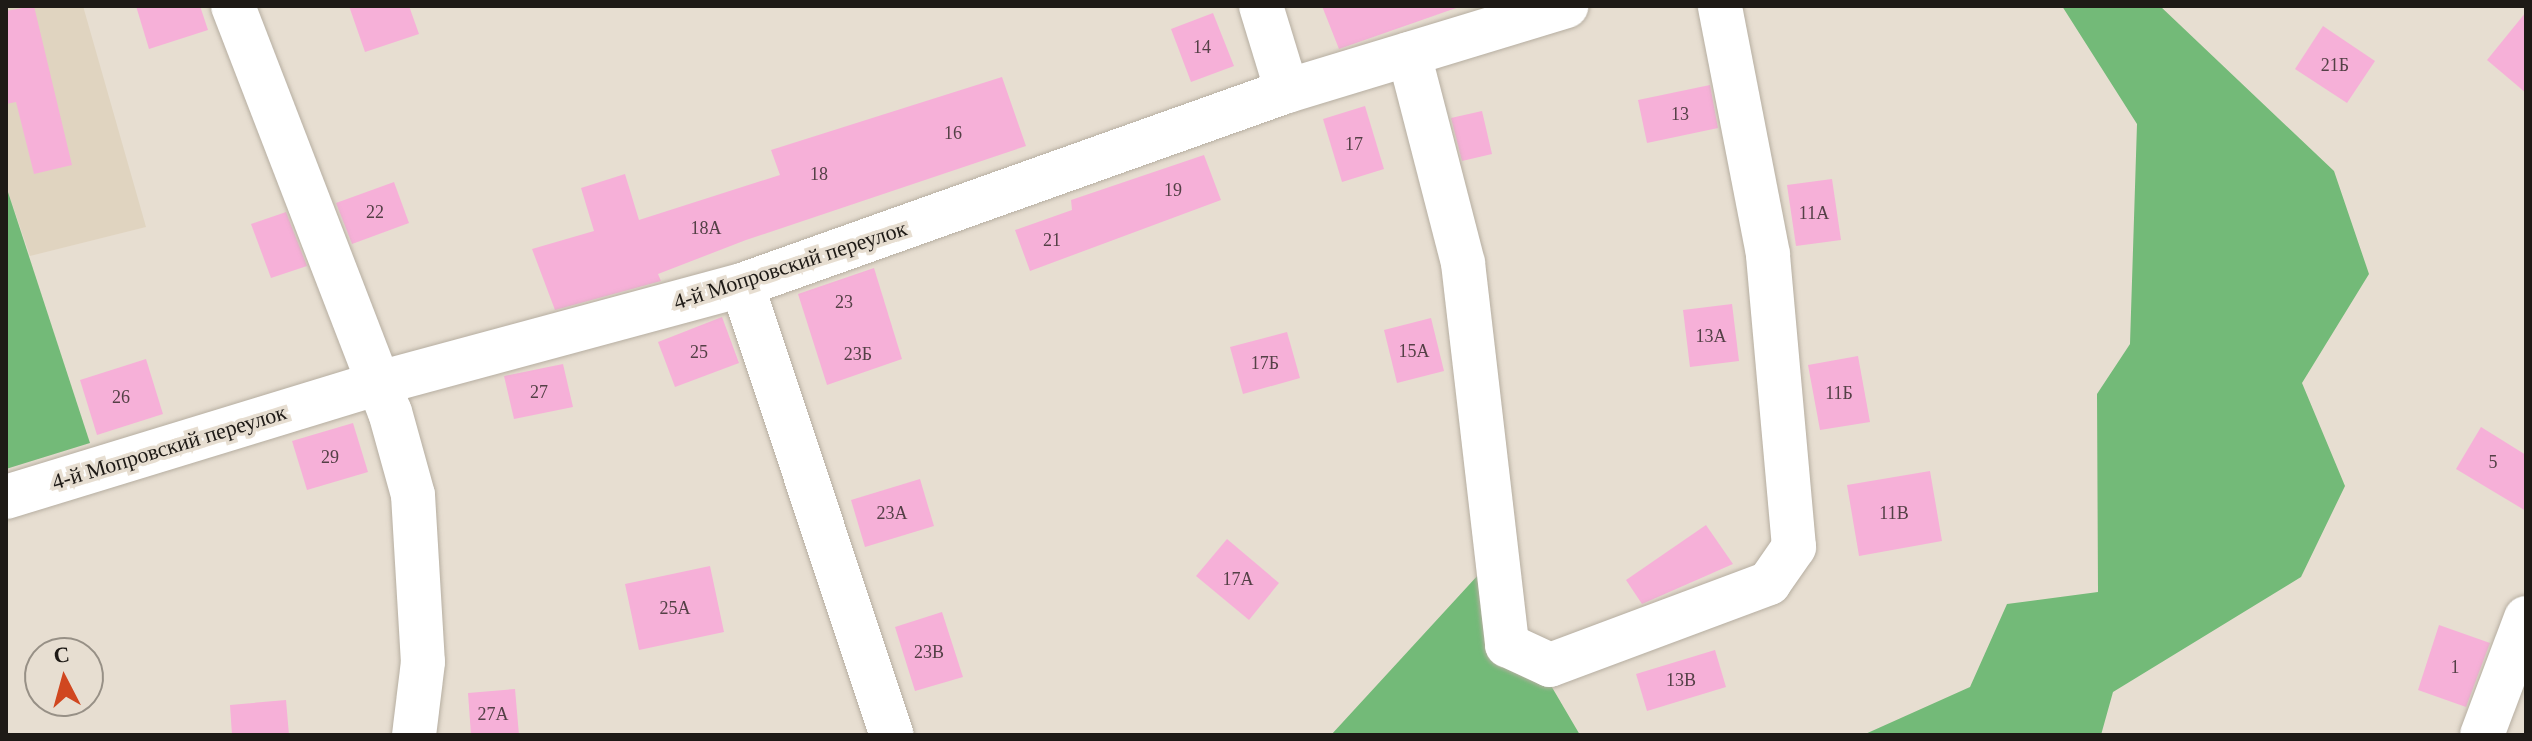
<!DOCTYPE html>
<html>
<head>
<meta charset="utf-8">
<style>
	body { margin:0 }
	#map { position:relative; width:2532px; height:741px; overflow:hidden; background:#e7ded1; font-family:Georgia,serif }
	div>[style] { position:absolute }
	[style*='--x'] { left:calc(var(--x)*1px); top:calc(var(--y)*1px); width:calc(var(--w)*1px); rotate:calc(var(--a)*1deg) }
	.industrial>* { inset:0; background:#e0d4c0 }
	.forest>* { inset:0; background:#73ba78 }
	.building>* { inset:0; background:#f6b0d8 }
	.roads { filter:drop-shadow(0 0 2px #b6aea1) drop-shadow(0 0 2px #b6aea1) }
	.minor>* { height:44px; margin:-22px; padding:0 22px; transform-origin:22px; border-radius:22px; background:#fff }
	span { translate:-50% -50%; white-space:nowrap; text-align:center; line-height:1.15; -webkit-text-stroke:7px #e7ded1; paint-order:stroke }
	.number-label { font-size:18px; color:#544046 }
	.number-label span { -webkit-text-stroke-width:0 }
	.street-label { font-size:22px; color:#1e1a16 }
	.frame { position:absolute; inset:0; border:8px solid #1e1a16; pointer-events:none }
	.north { position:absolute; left:24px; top:637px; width:80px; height:80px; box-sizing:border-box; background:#e7ded1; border:2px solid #979086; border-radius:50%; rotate:354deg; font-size:22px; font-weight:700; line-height:32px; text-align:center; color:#1e1a16 }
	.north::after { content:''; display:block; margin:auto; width:28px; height:36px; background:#d04720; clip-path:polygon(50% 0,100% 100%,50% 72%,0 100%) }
</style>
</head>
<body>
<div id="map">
	<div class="industrial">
		<div style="clip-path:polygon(6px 6px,83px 6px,146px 227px,30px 256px,6px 186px)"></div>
	</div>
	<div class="forest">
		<div style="clip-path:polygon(2062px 6px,2160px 6px,2334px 171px,2369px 274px,2302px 383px,2345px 486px,2301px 577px,2113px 692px,2101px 735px,1863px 735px,1970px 687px,2007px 604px,2098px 592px,2097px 394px,2130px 344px,2137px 124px)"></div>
		<div style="clip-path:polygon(6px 186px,90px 443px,6px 469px)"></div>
		<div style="clip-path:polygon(1479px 574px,1502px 667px,1543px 672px,1580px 735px,1331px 735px)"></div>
	</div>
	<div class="building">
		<div style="clip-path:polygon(34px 6px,72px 165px,34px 174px,16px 102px,6px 104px,6px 11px)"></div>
		<div style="clip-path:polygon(136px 6px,200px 6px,208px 30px,149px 49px)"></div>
		<div style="clip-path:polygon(349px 6px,409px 6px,419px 34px,365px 52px)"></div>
		<div style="clip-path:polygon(1322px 6px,1459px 6px,1459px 7px,1339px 49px)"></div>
		<div style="clip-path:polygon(2526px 12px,2526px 93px,2487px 60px)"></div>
		<div style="clip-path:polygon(1213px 13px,1234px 66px,1191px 82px,1171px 29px)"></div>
		<div style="clip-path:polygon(2323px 26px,2375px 61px,2347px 103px,2295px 69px)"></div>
		<div style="clip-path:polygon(1002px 77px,1026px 146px,746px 240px,658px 274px,661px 281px,555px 310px,532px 249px,594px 231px,581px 188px,625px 174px,639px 220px,780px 175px,771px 150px)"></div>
		<div style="clip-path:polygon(1710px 85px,1718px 128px,1647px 143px,1638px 100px)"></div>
		<div style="clip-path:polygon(1365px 106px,1384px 169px,1342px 182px,1323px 119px)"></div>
		<div style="clip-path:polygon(1482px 111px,1492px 154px,1462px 161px,1451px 118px)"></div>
		<div style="clip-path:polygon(1204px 155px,1221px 200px,1030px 271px,1015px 230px,1072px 210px,1071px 200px)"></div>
		<div style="clip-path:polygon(1832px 179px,1841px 240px,1796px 246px,1787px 185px)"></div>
		<div style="clip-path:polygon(394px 182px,409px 223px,352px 244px,336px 203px)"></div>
		<div style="clip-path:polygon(286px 212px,307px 266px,271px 278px,251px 224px)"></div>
		<div style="clip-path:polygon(874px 268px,902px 359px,827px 385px,798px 294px)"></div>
		<div style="clip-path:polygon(1732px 304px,1739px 361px,1690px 367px,1683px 310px)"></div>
		<div style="clip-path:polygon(722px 317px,739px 363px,675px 387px,658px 342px)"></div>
		<div style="clip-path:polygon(1431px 318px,1444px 371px,1397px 383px,1384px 330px)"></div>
		<div style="clip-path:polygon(1287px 332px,1300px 378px,1243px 394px,1230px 347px)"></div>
		<div style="clip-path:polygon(1858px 356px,1870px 422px,1820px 430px,1808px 365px)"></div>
		<div style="clip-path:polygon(146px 359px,163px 414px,97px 435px,80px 380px)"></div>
		<div style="clip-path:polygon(563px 364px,573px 407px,514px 419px,504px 376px)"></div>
		<div style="clip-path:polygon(353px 423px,368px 472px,307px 490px,292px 441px)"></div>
		<div style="clip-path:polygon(2481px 427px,2526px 455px,2526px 511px,2456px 469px)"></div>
		<div style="clip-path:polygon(1930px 471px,1942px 541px,1859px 556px,1847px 485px)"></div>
		<div style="clip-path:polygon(920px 479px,934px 526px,865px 547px,851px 500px)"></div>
		<div style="clip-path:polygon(1706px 525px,1733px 564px,1642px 604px,1626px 580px)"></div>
		<div style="clip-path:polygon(1227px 539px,1279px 583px,1249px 620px,1196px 576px)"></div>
		<div style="clip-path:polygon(710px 566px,724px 632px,639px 650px,625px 584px)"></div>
		<div style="clip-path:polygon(942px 612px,963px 677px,915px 691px,895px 627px)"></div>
		<div style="clip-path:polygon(2439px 625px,2490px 643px,2466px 707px,2418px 690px)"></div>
		<div style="clip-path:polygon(1715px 650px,1726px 687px,1647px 711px,1636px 674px)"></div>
		<div style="clip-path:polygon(515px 689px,519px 735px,471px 735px,468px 693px)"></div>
		<div style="clip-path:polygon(286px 700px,289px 735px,232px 735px,230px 705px)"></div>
	</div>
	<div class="roads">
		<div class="minor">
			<div style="--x:233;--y:6;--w:435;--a:68.9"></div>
			<div style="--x:390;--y:412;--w:86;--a:74.5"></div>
			<div style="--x:413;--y:495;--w:167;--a:86.6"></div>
			<div style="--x:423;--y:662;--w:74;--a:97"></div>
			<div style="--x:1261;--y:6;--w:89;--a:73"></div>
			<div style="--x:1409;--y:54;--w:216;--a:75.5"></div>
			<div style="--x:1463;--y:263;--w:385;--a:83.4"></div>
			<div style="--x:1507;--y:645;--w:47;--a:24.9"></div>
			<div style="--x:1550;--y:665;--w:234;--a:-20.5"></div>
			<div style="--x:1769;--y:583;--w:44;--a:-55.2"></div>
			<div style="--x:1794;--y:547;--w:294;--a:-95.1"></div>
			<div style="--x:1768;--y:254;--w:253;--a:-101"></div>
			<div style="--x:742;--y:285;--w:474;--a:71.6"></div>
			<div style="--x:6;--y:497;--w:390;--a:-17"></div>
			<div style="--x:379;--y:383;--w:376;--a:-15.1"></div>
			<div style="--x:742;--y:285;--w:578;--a:-19.59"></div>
			<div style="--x:1287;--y:91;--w:292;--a:-16.9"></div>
			<div style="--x:2482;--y:735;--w:125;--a:-69.4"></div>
		</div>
	</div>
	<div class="number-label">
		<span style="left:1202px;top:47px">14</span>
		<span style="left:2335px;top:65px">21Б</span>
		<span style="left:1680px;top:114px">13</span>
		<span style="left:953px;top:133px">16</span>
		<span style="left:1354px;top:144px">17</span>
		<span style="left:819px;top:174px">18</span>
		<span style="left:1173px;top:190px">19</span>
		<span style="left:375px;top:212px">22</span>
		<span style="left:1814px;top:213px">11А</span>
		<span style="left:706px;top:228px">18А</span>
		<span style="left:1052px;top:240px">21</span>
		<span style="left:844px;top:302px">23</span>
		<span style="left:1711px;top:336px">13А</span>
		<span style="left:1414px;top:351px">15А</span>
		<span style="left:699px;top:352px">25</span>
		<span style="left:858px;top:354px">23Б</span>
		<span style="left:1265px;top:363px">17Б</span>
		<span style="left:539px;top:392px">27</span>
		<span style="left:1839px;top:393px">11Б</span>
		<span style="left:121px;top:397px">26</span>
		<span style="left:330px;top:457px">29</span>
		<span style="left:2493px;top:462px">5</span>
		<span style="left:892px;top:513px">23А</span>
		<span style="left:1894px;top:513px">11В</span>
		<span style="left:1238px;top:579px">17А</span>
		<span style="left:675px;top:608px">25А</span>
		<span style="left:929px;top:652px">23В</span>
		<span style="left:2455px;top:667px">1</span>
		<span style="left:1681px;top:680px">13В</span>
		<span style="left:493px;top:714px">27А</span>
	</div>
	<div class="street-label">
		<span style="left:790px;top:265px;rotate:-18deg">4-й Мопровский переулок</span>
		<span style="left:169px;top:447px;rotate:-17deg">4-й Мопровский переулок</span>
	</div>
	<div class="frame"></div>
	<div class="north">С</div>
</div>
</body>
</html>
